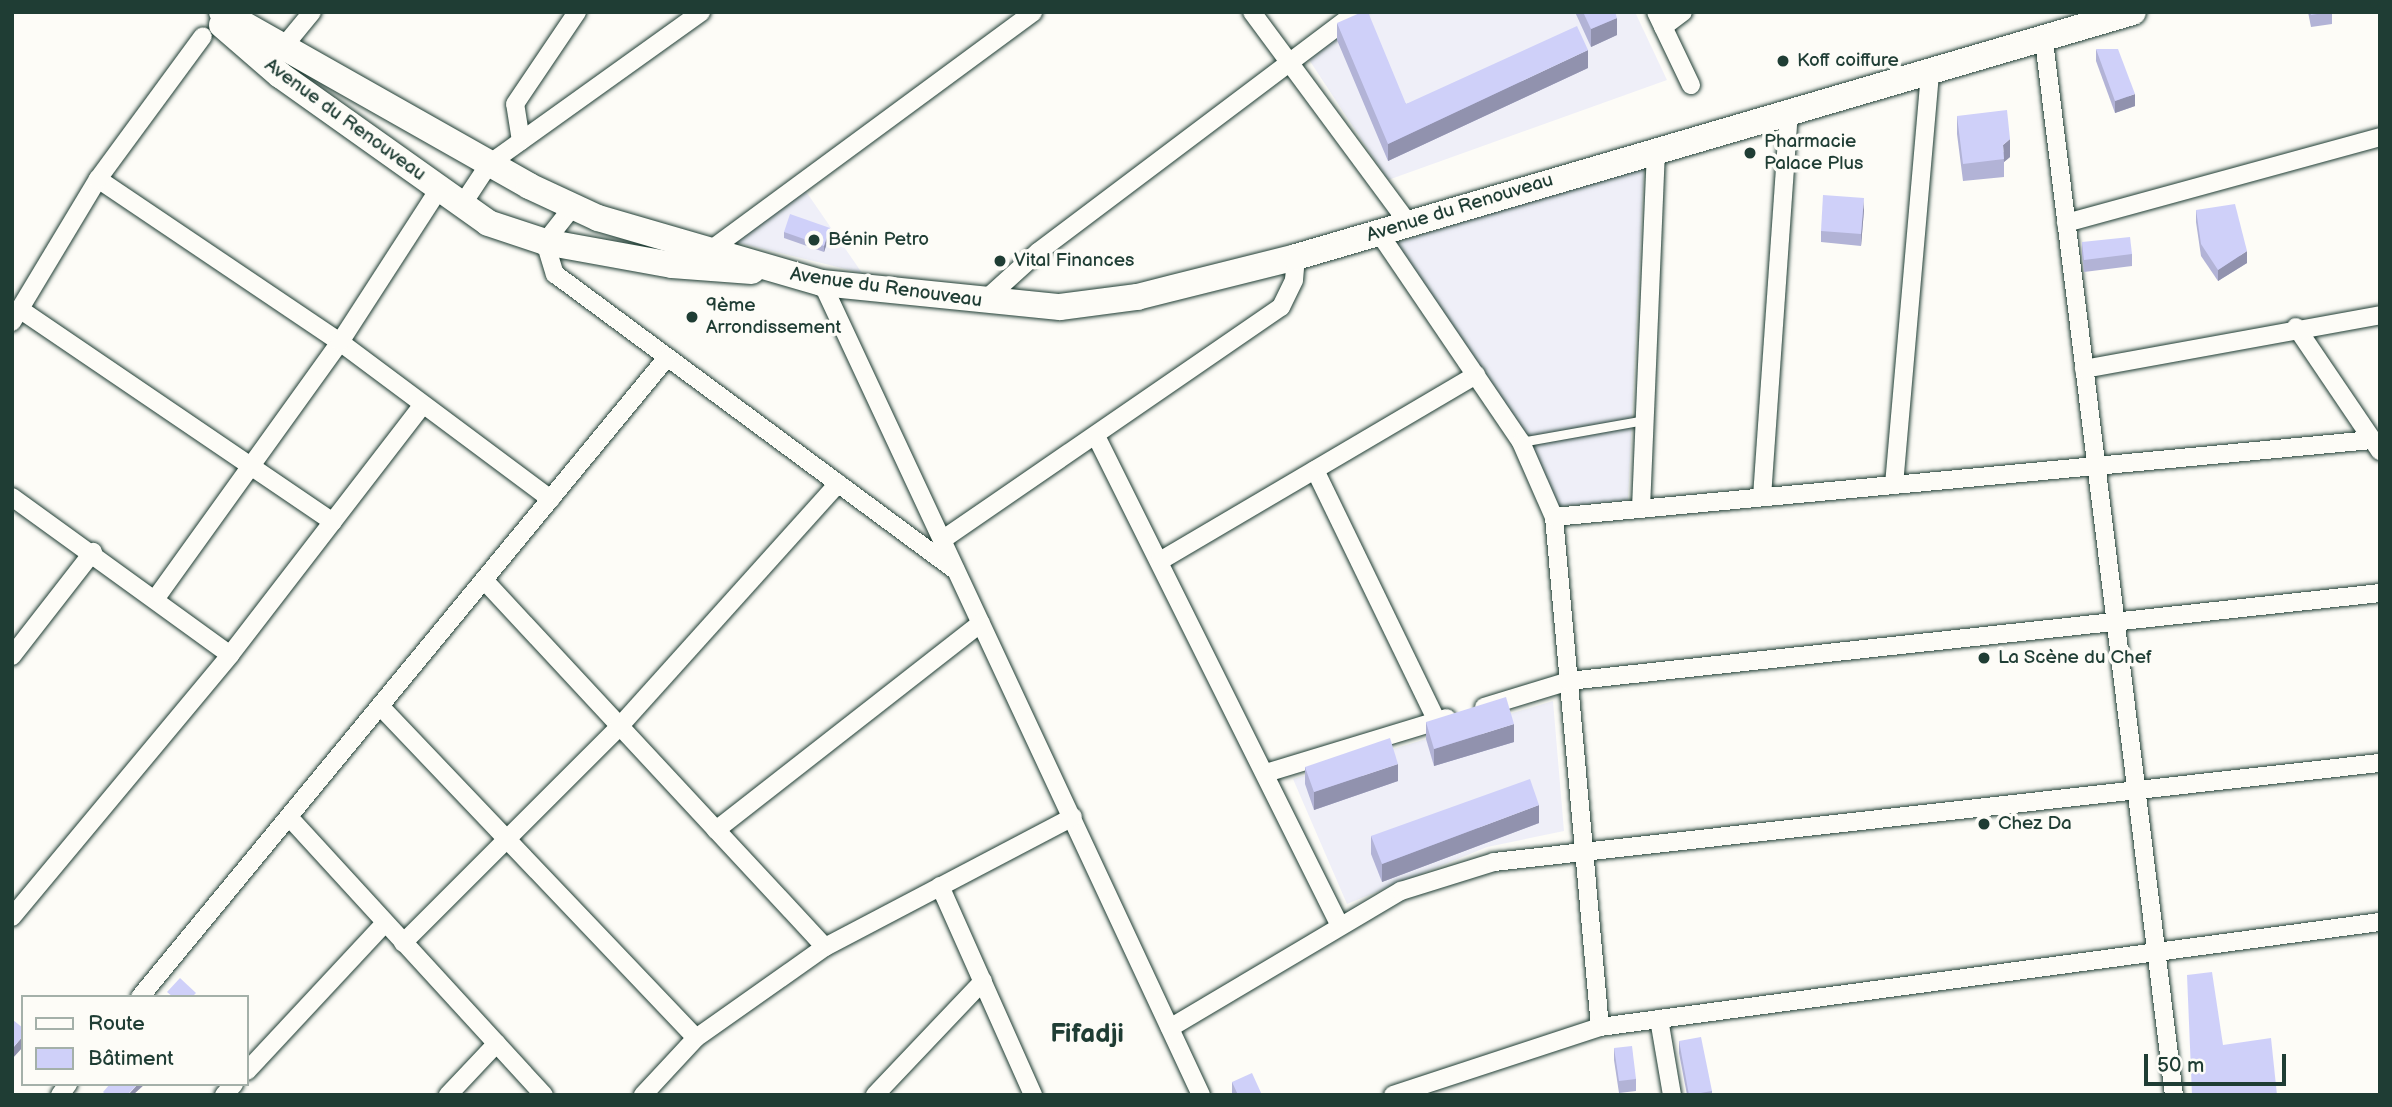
<!DOCTYPE html>
<html>
<head>
<meta charset="utf-8">
<style>
	body { margin:0 }
	#map { position:relative; width:2392px; height:1107px; overflow:hidden; background:#fdfcf7; font-family:"Balsamiq Sans",sans-serif }
	div>[style] { position:absolute }
	[style*='--x'] { left:calc(var(--x)*1px); top:calc(var(--y)*1px); width:calc(var(--w)*1px); rotate:calc(var(--a)*1deg) }
	.built>* { inset:0; background:#efeff8 }
	.roads { filter:drop-shadow(0 0 2px #1f3d34) drop-shadow(0 0 2px #1f3d34) }
	.lane>* { height:9px; margin:-4.5px; padding:0 4.5px; transform-origin:4.5px; border-radius:4.5px; background:#fdfcf7 }
	.street>* { height:18px; margin:-9px; padding:0 9px; transform-origin:9px; border-radius:9px; background:#fdfcf7 }
	.secondary>* { height:26px; margin:-13px; padding:0 13px; transform-origin:13px; border-radius:13px; background:#fdfcf7 }
	.wall>* { inset:0; background:#b2b3d6 }
	.shaded-wall>* { inset:0; background:#9192ae }
	.building>* { inset:0; background:#cfd0f9 }
	.dots>* { width:19px; height:19px; translate:-50% -50%; box-sizing:border-box; border:4px solid #fdfcf7; border-radius:50% }
	span { translate:-50% -50%; white-space:nowrap; text-align:center; line-height:1.15; -webkit-text-stroke:7px #fdfcf7; paint-order:stroke }
	.poi-label { font-size:19px; color:#1f3d34 }
	.left { translate:0 -50%; text-align:left }
	.street-label { font-size:19px; color:#1f3d34 }
	.district-label { font-size:26px; color:#1f3d34; font-weight:700 }
	.frame { position:absolute; inset:0; border:14px solid #1f3d34; pointer-events:none }
	.legend { position:absolute; left:21px; top:995px; width:228px; height:91px; box-sizing:border-box; background:#fdfcf7; border:2px solid #a4b0a9; margin:0; padding:9px 12px; list-style:none; font-size:21px; color:#1f3d34 }
	.legend li { display:flex; align-items:center; gap:14px; height:35px }
	.legend b { width:35px; border:2px solid #a4b0a9 }
	.scale { position:absolute; left:2144px; top:1054px; width:142px; height:32px; box-sizing:border-box; border:4px solid #1f3d34; border-top:0; padding-left:9px; font-size:21px; line-height:24px; white-space:nowrap; color:#1f3d34; -webkit-text-stroke:5px #fdfcf7; paint-order:stroke }
</style>
</head>
<body>
<div id="map">
	<div class="built">
		<div style="clip-path:polygon(1366px 12px,1635px 12px,1667px 80px,1388px 180px,1306px 55px)"></div>
		<div style="clip-path:polygon(1644px 166px,1628px 500px,1554px 507px,1392px 244px)"></div>
		<div style="clip-path:polygon(805px 190px,862px 273px,736px 242px)"></div>
		<div style="clip-path:polygon(1553px 701px,1564px 831px,1487px 847px,1347px 904px,1293px 779px)"></div>
	</div>
	<div class="roads">
		<div class="lane">
			<div style="--x:1521;--y:442;--w:126;--a:-10.1"></div>
		</div>
		<div class="street">
			<div style="--x:1252;--y:12;--w:262;--a:53.5"></div>
			<div style="--x:1656;--y:12;--w:81;--a:64.4"></div>
			<div style="--x:1663;--y:27;--w:25;--a:-37"></div>
			<div style="--x:2044;--y:41;--w:1062;--a:82.97"></div>
			<div style="--x:284;--y:46;--w:44;--a:-50.5"></div>
			<div style="--x:521;--y:141;--w:37;--a:-99"></div>
			<div style="--x:515;--y:104;--w:111;--a:-56"></div>
			<div style="--x:98;--y:179;--w:292;--a:34"></div>
			<div style="--x:340;--y:342;--w:263;--a:36.7"></div>
			<div style="--x:462;--y:205;--w:49;--a:-56.6"></div>
			<div style="--x:489;--y:164;--w:261;--a:-35.6"></div>
			<div style="--x:571;--y:209;--w:42;--a:128.2"></div>
			<div style="--x:545;--y:242;--w:34;--a:73"></div>
			<div style="--x:555;--y:274;--w:498;--a:36.5"></div>
			<div style="--x:2066;--y:223;--w:326;--a:-15.3"></div>
			<div style="--x:1379;--y:233;--w:253;--a:55.8"></div>
			<div style="--x:1521;--y:442;--w:82;--a:66.3"></div>
			<div style="--x:1554;--y:517;--w:512;--a:84.85"></div>
			<div style="--x:712;--y:249;--w:399;--a:-36.4"></div>
			<div style="--x:822;--y:283;--w:896;--a:64.98"></div>
			<div style="--x:984;--y:301;--w:73;--a:-42.2"></div>
			<div style="--x:1038;--y:252;--w:398;--a:-37"></div>
			<div style="--x:21;--y:310;--w:377;--a:34.2"></div>
			<div style="--x:12;--y:322;--w:167;--a:-59"></div>
			<div style="--x:98;--y:179;--w:177;--a:-53.7"></div>
			<div style="--x:2296;--y:327;--w:150;--a:55.9"></div>
			<div style="--x:2084;--y:369;--w:301;--a:-10.3"></div>
			<div style="--x:1097;--y:438;--w:543;--a:63.53"></div>
			<div style="--x:1315;--y:470;--w:279;--a:64.1"></div>
			<div style="--x:1894;--y:485;--w:413;--a:-85"></div>
			<div style="--x:12;--y:497;--w:269;--a:35.9"></div>
			<div style="--x:1762;--y:497;--w:389;--a:-86"></div>
			<div style="--x:1641;--y:508;--w:360;--a:-87.6"></div>
			<div style="--x:1554;--y:517;--w:822;--a:-5.38"></div>
			<div style="--x:942;--y:540;--w:411;--a:-34.5"></div>
			<div style="--x:1281;--y:307;--w:30;--a:-64"></div>
			<div style="--x:1294;--y:280;--w:23;--a:-85"></div>
			<div style="--x:1160;--y:561;--w:367;--a:-30.5"></div>
			<div style="--x:484;--y:580;--w:501;--a:47.1"></div>
			<div style="--x:156;--y:598;--w:315;--a:-54.3"></div>
			<div style="--x:340;--y:342;--w:182;--a:-57.1"></div>
			<div style="--x:12;--y:656;--w:132;--a:-52.1"></div>
			<div style="--x:380;--y:706;--w:458;--a:46.4"></div>
			<div style="--x:1484;--y:707;--w:89;--a:-17"></div>
			<div style="--x:1569;--y:681;--w:816;--a:-6.19"></div>
			<div style="--x:1266;--y:773;--w:189;--a:-16.9"></div>
			<div style="--x:289;--y:817;--w:377;--a:47.5"></div>
			<div style="--x:716;--y:830;--w:336;--a:-38"></div>
			<div style="--x:940;--y:886;--w:229;--a:66"></div>
			<div style="--x:12;--y:917;--w:341;--a:-50.2"></div>
			<div style="--x:230;--y:655;--w:314;--a:-52.4"></div>
			<div style="--x:403;--y:943;--w:304;--a:-45"></div>
			<div style="--x:618;--y:728;--w:329;--a:-48"></div>
			<div style="--x:140;--y:997;--w:825;--a:-50.51"></div>
			<div style="--x:1659;--y:1019;--w:77;--a:80.3"></div>
			<div style="--x:1170;--y:1028;--w:269;--a:-30.7"></div>
			<div style="--x:1401;--y:891;--w:97;--a:-17.3"></div>
			<div style="--x:1494;--y:862;--w:892;--a:-6.38"></div>
			<div style="--x:247;--y:1071;--w:202;--a:-47"></div>
			<div style="--x:60;--y:1095;--w:14;--a:-54"></div>
			<div style="--x:224;--y:1095;--w:15;--a:-48"></div>
			<div style="--x:448;--y:1095;--w:71;--a:-46.7"></div>
			<div style="--x:643;--y:1095;--w:78;--a:-47.1"></div>
			<div style="--x:696;--y:1038;--w:158;--a:-35.2"></div>
			<div style="--x:825;--y:947;--w:280;--a:-27.7"></div>
			<div style="--x:875;--y:1095;--w:157;--a:-46.5"></div>
			<div style="--x:1393;--y:1095;--w:218;--a:-18.2"></div>
			<div style="--x:1600;--y:1027;--w:787;--a:-7.67"></div>
		</div>
		<div class="secondary">
			<div style="--x:222;--y:12;--w:353;--a:29.5"></div>
			<div style="--x:529;--y:186;--w:76;--a:24.9"></div>
			<div style="--x:598;--y:218;--w:233;--a:16.2"></div>
			<div style="--x:822;--y:283;--w:239;--a:5.8"></div>
			<div style="--x:1060;--y:307;--w:78;--a:-7.4"></div>
			<div style="--x:1137;--y:297;--w:164;--a:-14.1"></div>
			<div style="--x:1296;--y:257;--w:872;--a:-16.32"></div>
			<div style="--x:222;--y:25;--w:77;--a:40.8"></div>
			<div style="--x:280;--y:75;--w:255;--a:35.4"></div>
			<div style="--x:488;--y:223;--w:60;--a:18.4"></div>
			<div style="--x:545;--y:242;--w:129;--a:10.3"></div>
			<div style="--x:672;--y:265;--w:80;--a:4.3"></div>
		</div>
	</div>
	<div class="wall">
		<div style="clip-path:polygon(1575px 12px,1615px 12px,1617px 35px,1591px 47px)"></div>
		<div style="clip-path:polygon(2308px 12px,2332px 12px,2332px 24px,2311px 27px)"></div>
		<div style="clip-path:polygon(1337px 23px,1406px 104px,1588px 68px,1388px 161px,1337px 40px)"></div>
		<div style="clip-path:polygon(2096px 49px,2135px 106px,2115px 113px,2096px 61px)"></div>
		<div style="clip-path:polygon(1957px 116px,2010px 157px,2004px 162px,2004px 177px,1963px 181px,1957px 134px)"></div>
		<div style="clip-path:polygon(1864px 210px,1861px 246px,1821px 242px,1821px 231px)"></div>
		<div style="clip-path:polygon(2196px 210px,2247px 263px,2218px 281px,2201px 256px,2196px 222px)"></div>
		<div style="clip-path:polygon(784px 232px,830px 234px,824px 252px,784px 238px)"></div>
		<div style="clip-path:polygon(2082px 242px,2132px 254px,2132px 266px,2084px 272px,2082px 254px)"></div>
		<div style="clip-path:polygon(1426px 722px,1514px 742px,1434px 766px,1426px 739px)"></div>
		<div style="clip-path:polygon(1305px 767px,1398px 781px,1314px 810px,1305px 784px)"></div>
		<div style="clip-path:polygon(1539px 823px,1382px 882px,1371px 854px,1371px 836px)"></div>
		<div style="clip-path:polygon(1679px 1041px,1712px 1091px,1712px 1095px,1687px 1095px,1679px 1053px)"></div>
		<div style="clip-path:polygon(1614px 1048px,1636px 1079px,1636px 1091px,1619px 1093px,1614px 1060px)"></div>
		<div style="clip-path:polygon(1232px 1082px,1262px 1095px,1232px 1095px)"></div>
	</div>
	<div class="shaded-wall">
		<div style="clip-path:polygon(1617px 18px,1617px 35px,1591px 47px,1591px 29px)"></div>
		<div style="clip-path:polygon(1588px 50px,1588px 68px,1388px 161px,1388px 144px)"></div>
		<div style="clip-path:polygon(2135px 94px,2135px 106px,2115px 113px,2115px 101px)"></div>
		<div style="clip-path:polygon(2010px 139px,2010px 157px,2004px 162px,2003px 145px)"></div>
		<div style="clip-path:polygon(1864px 198px,1864px 210px,1861px 246px,1861px 234px)"></div>
		<div style="clip-path:polygon(830px 228px,830px 234px,824px 252px,824px 246px)"></div>
		<div style="clip-path:polygon(2247px 251px,2247px 263px,2218px 281px,2218px 270px)"></div>
		<div style="clip-path:polygon(1514px 724px,1514px 742px,1434px 766px,1434px 749px)"></div>
		<div style="clip-path:polygon(1398px 764px,1398px 781px,1314px 810px,1314px 792px)"></div>
		<div style="clip-path:polygon(1539px 805px,1539px 823px,1382px 882px,1382px 864px)"></div>
		<div style="clip-path:polygon(23px 1036px,23px 1047px,12px 1059px,12px 1049px)"></div>
		<div style="clip-path:polygon(138px 1084px,145px 1084px,133px 1095px,128px 1095px)"></div>
	</div>
	<div class="building">
		<div style="clip-path:polygon(1362px 12px,1368px 12px,1406px 104px,1577px 26px,1588px 50px,1388px 144px,1337px 23px)"></div>
		<div style="clip-path:polygon(1583px 12px,1615px 12px,1617px 18px,1591px 29px)"></div>
		<div style="clip-path:polygon(2310px 12px,2329px 12px,2311px 15px)"></div>
		<div style="clip-path:polygon(2096px 49px,2118px 49px,2135px 94px,2115px 101px)"></div>
		<div style="clip-path:polygon(2007px 110px,2010px 139px,2003px 145px,2004px 159px,1963px 164px,1957px 116px)"></div>
		<div style="clip-path:polygon(1823px 195px,1864px 198px,1861px 234px,1821px 231px)"></div>
		<div style="clip-path:polygon(2235px 204px,2247px 251px,2218px 270px,2201px 244px,2196px 210px)"></div>
		<div style="clip-path:polygon(790px 214px,830px 228px,824px 246px,784px 232px)"></div>
		<div style="clip-path:polygon(2130px 237px,2132px 254px,2084px 260px,2082px 242px)"></div>
		<div style="clip-path:polygon(1506px 697px,1514px 724px,1434px 749px,1426px 722px)"></div>
		<div style="clip-path:polygon(1390px 738px,1398px 764px,1314px 792px,1305px 767px)"></div>
		<div style="clip-path:polygon(1530px 779px,1539px 805px,1382px 864px,1371px 836px)"></div>
		<div style="clip-path:polygon(2212px 972px,2223px 1045px,2271px 1038px,2277px 1095px,2192px 1095px,2187px 975px)"></div>
		<div style="clip-path:polygon(180px 978px,196px 993px,192px 997px,173px 997px,167px 992px)"></div>
		<div style="clip-path:polygon(13px 1020px,23px 1028px,23px 1036px,12px 1049px)"></div>
		<div style="clip-path:polygon(1701px 1037px,1712px 1091px,1689px 1095px,1679px 1041px)"></div>
		<div style="clip-path:polygon(1632px 1046px,1636px 1079px,1619px 1081px,1614px 1048px)"></div>
		<div style="clip-path:polygon(1252px 1073px,1262px 1095px,1238px 1095px,1232px 1082px)"></div>
		<div style="clip-path:polygon(110px 1084px,138px 1084px,128px 1094px,129px 1095px,106px 1095px,103px 1092px)"></div>
	</div>
	<div class="dots">
		<div style="left:1783px;top:61px;background:#1f3d34"></div>
		<div style="left:1750px;top:153px;background:#1f3d34"></div>
		<div style="left:814px;top:240px;background:#1f3d34"></div>
		<div style="left:1000px;top:261px;background:#1f3d34"></div>
		<div style="left:692px;top:317px;background:#1f3d34"></div>
		<div style="left:1984px;top:658px;background:#1f3d34"></div>
		<div style="left:1984px;top:824px;background:#1f3d34"></div>
	</div>
	<div class="poi-label">
		<span class="left" style="left:1797px;top:61px">Koff coiffure</span>
		<span class="left" style="left:1764px;top:153px">Pharmacie<br>Palace Plus</span>
		<span class="left" style="left:828px;top:240px">Bénin Petro</span>
		<span class="left" style="left:1014px;top:261px">Vital Finances</span>
		<span class="left" style="left:706px;top:317px">9ème<br>Arrondissement</span>
		<span class="left" style="left:1998px;top:658px">La Scène du Chef</span>
		<span class="left" style="left:1998px;top:824px">Chez Da</span>
	</div>
	<div class="street-label">
		<span style="left:345px;top:120px;rotate:36deg">Avenue du Renouveau</span>
		<span style="left:1460px;top:208px;rotate:-17deg">Avenue du Renouveau</span>
		<span style="left:886px;top:288px;rotate:8deg">Avenue du Renouveau</span>
	</div>
	<div class="district-label">
		<span style="left:1087px;top:1035px">Fifadji</span>
	</div>
	<div class="frame"></div>
	<ul class="legend">
	<li><b style="height:9px;background:#fdfcf7"></b>Route</li>
	<li><b style="height:19px;background:#cfd0f9"></b>Bâtiment</li>
	</ul>
	<div class="scale">50 m</div>
</div>
</body>
</html>
